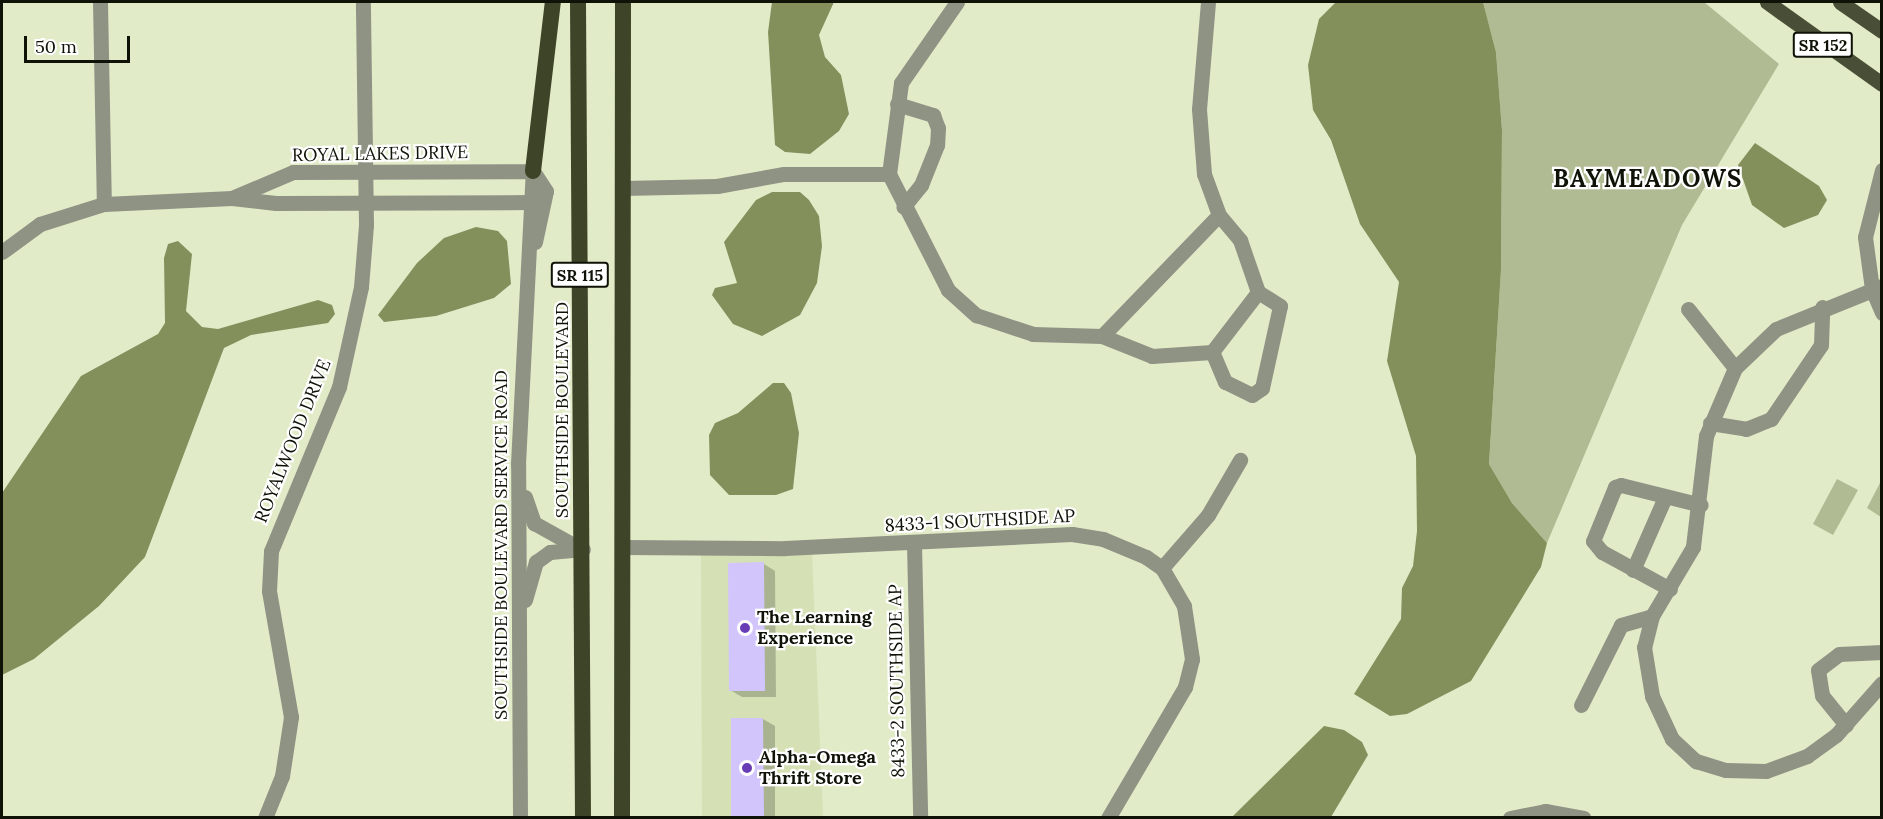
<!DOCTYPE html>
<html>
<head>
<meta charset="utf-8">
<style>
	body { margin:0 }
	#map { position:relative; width:1883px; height:819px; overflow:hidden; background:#e2ebc8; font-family:Lora,serif }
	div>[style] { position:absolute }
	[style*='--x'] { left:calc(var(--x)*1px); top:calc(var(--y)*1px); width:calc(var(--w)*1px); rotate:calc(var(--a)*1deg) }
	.built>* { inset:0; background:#d5e0b5 }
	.green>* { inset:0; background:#b1bb93 }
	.water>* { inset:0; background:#84905c }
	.shadow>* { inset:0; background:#0003 }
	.building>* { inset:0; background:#d1c5fb }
	.minor>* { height:15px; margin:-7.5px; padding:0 7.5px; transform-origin:7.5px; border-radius:7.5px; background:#8f9384 }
	.primary>* { height:15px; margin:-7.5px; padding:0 7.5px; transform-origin:7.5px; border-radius:7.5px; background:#494f36 }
	.trunk>* { height:16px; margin:-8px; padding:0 8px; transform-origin:8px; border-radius:8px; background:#3d4428 }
	.dots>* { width:16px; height:16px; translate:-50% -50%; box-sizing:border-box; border:3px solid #fff; border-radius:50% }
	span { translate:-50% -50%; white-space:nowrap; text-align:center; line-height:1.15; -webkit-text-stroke:4.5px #fff; paint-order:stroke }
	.shield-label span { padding:2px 4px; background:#fff; border:2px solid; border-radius:4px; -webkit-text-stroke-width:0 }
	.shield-label { font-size:16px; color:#0f1206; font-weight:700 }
	.street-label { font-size:18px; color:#0f1206 }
	.poi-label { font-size:18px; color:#0f1206; font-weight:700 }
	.left { translate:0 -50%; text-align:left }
	.district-label { font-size:24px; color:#0f1206; font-weight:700; letter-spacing:1.5px }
	.frame { position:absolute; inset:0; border:3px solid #0f1206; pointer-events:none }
	.scale { position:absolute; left:24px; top:36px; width:106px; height:27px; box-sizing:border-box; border:3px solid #0f1206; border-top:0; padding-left:8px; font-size:18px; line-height:21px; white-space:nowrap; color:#0f1206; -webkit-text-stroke:4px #fff; paint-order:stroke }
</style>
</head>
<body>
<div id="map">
	<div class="built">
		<div style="clip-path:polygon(701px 553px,812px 553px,823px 817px,702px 817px)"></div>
	</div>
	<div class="green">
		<div style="clip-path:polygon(1483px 2px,1704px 2px,1779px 64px,1682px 225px,1547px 543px,1512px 503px,1489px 464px,1501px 270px,1502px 130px,1496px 52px)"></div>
		<div style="clip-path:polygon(1837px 479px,1858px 490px,1833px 535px,1813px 524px)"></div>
		<div style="clip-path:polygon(1881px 481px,1881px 517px,1867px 508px)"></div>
	</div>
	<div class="water">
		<div style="clip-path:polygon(772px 2px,834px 2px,819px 35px,825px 57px,841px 75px,849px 114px,839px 131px,810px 154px,785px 152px,775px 145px,768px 32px)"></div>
		<div style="clip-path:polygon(1483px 2px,1496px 52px,1502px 130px,1501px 270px,1489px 464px,1512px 503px,1547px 543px,1541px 567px,1471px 681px,1407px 714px,1390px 716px,1354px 694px,1401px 619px,1402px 588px,1413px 566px,1417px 531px,1416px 456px,1387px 361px,1399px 282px,1360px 224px,1331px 140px,1313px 110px,1308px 65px,1319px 19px,1336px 2px)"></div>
		<div style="clip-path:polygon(1755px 143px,1819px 186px,1827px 200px,1818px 215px,1784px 228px,1752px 205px,1738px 165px)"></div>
		<div style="clip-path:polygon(772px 192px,800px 192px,809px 200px,819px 216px,822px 246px,817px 283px,800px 315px,762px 336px,733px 324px,712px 295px,715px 288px,737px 283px,724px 242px,756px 200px)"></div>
		<div style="clip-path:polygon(476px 227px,498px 231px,507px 241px,511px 284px,494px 298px,436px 316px,384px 322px,378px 315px,417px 263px,444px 238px)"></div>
		<div style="clip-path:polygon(178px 241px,192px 254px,186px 311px,202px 327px,218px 329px,318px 300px,332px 305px,335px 314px,328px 323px,251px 335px,224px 348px,145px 557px,99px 606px,34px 659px,2px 675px,2px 493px,81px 376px,158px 334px,165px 323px,164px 258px,168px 244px)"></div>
		<div style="clip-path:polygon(773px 383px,784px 383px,791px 393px,799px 433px,793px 489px,776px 495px,729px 495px,710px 475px,709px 435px,715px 423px,738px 413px)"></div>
		<div style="clip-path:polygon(1324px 726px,1344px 730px,1362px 742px,1368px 755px,1331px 817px,1232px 817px)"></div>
	</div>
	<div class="shadow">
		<div style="clip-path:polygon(764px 564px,775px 571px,776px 697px,742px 697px,730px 690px)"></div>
		<div style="clip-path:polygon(763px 719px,775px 726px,775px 818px,733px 818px)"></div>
	</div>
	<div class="building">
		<div style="clip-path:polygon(764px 562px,765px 691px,729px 691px,728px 563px)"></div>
		<div style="clip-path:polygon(731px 718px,763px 718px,764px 818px,731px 818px)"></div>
	</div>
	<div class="minor">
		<div style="--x:100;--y:2;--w:202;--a:88.9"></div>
		<div style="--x:957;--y:2;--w:98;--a:124.7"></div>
		<div style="--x:901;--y:83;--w:92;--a:97.5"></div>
		<div style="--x:889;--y:174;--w:130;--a:63"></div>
		<div style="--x:948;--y:290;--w:38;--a:42"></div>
		<div style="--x:976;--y:315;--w:60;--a:18.4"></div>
		<div style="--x:1033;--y:334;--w:69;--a:1.7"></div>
		<div style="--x:1102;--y:336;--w:54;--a:21.8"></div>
		<div style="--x:1152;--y:356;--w:60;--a:-3.8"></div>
		<div style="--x:1208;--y:2;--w:107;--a:94.8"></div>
		<div style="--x:1199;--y:109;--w:65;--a:85.6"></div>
		<div style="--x:1204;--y:174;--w:44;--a:69.9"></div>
		<div style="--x:1219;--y:215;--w:33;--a:50"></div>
		<div style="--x:1240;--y:240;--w:55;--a:70.9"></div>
		<div style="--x:1258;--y:292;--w:26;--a:32"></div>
		<div style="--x:1280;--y:306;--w:84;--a:102.4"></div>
		<div style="--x:1262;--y:388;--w:12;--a:145"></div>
		<div style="--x:1252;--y:395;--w:30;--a:-154"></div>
		<div style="--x:1225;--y:382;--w:33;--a:-113"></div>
		<div style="--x:897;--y:104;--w:38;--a:17"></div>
		<div style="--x:933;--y:115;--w:14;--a:69"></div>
		<div style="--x:938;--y:128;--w:17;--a:93"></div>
		<div style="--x:937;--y:145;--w:43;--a:111.8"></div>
		<div style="--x:921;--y:185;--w:28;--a:129"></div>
		<div style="--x:1882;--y:170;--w:69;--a:104.2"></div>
		<div style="--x:1865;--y:237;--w:52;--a:82.3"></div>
		<div style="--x:1872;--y:289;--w:26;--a:67"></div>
		<div style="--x:533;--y:171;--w:24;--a:57"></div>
		<div style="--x:546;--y:191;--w:52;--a:102.2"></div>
		<div style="--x:623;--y:188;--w:94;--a:-1.2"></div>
		<div style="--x:717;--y:186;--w:68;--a:-10.2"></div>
		<div style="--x:784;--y:174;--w:105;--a:0"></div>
		<div style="--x:232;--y:198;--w:66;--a:-23.1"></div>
		<div style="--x:293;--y:172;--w:240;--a:-0.2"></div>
		<div style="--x:2;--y:252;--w:47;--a:-36.4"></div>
		<div style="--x:40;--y:224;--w:67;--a:-17.4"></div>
		<div style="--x:104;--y:204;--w:128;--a:-2.7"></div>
		<div style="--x:232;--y:198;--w:44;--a:6.5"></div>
		<div style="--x:276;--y:203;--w:254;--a:-0.2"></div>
		<div style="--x:1882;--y:286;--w:114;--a:157.9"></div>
		<div style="--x:1776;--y:329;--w:57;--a:136.4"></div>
		<div style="--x:1735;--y:368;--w:74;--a:113.1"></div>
		<div style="--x:1706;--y:436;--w:112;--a:96.7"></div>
		<div style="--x:1693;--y:547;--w:80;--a:120.7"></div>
		<div style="--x:1652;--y:616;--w:32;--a:104"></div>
		<div style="--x:1644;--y:647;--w:50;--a:80.7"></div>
		<div style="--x:1652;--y:696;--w:47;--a:65.1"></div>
		<div style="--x:1672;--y:739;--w:33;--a:43"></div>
		<div style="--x:1696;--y:761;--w:31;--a:17"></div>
		<div style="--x:1726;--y:770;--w:40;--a:1.4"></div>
		<div style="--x:1766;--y:771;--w:44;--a:-20.1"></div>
		<div style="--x:1807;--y:756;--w:36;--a:-36"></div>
		<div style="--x:1836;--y:735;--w:69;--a:-48.5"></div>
		<div style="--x:1688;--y:309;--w:75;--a:51.5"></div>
		<div style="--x:1102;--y:336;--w:168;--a:-46"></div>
		<div style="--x:1212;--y:352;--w:76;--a:-52.5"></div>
		<div style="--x:1710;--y:423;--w:36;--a:9"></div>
		<div style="--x:1746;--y:429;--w:27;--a:-22"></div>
		<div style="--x:1771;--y:419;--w:89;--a:-56"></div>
		<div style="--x:1821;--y:345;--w:38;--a:-88"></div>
		<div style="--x:525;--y:497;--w:28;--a:71"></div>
		<div style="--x:534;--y:523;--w:49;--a:29.2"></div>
		<div style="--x:914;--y:544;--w:274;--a:88.7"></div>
		<div style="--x:622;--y:547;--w:163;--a:0.4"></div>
		<div style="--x:785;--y:548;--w:287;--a:-2.8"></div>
		<div style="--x:1072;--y:534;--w:31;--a:9"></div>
		<div style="--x:1103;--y:539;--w:47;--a:22.7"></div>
		<div style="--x:1146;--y:557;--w:19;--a:35"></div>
		<div style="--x:1162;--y:568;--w:44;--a:59.9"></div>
		<div style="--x:1184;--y:606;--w:54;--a:81.4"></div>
		<div style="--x:1192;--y:659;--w:29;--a:104"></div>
		<div style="--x:1185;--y:687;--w:152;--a:120.4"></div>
		<div style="--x:1162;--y:568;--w:70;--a:-49"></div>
		<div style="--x:1208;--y:515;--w:64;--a:-59.8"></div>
		<div style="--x:1633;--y:570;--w:80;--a:-66.3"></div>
		<div style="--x:1670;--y:589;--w:77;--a:-151.4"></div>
		<div style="--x:1602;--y:552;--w:14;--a:-129"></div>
		<div style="--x:1593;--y:541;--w:58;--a:-67.8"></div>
		<div style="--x:1615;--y:487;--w:6;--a:-18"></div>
		<div style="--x:1621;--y:485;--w:82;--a:14"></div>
		<div style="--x:525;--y:600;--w:40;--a:-74"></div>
		<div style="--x:536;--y:562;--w:17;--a:-36"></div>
		<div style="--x:550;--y:552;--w:33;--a:-5"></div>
		<div style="--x:1581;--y:705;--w:89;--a:-63.4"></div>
		<div style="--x:1621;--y:625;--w:32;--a:-16"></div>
		<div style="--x:1846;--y:725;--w:38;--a:-129"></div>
		<div style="--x:1822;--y:695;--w:25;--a:-99"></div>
		<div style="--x:1818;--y:670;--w:26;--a:-37"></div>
		<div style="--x:1839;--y:654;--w:43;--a:-2.7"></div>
		<div style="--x:265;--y:818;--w:45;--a:-68"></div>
		<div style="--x:282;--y:776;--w:60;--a:-81.3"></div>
		<div style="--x:291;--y:717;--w:128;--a:-99.9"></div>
		<div style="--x:269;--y:591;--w:40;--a:-87.1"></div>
		<div style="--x:271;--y:551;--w:178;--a:-67.5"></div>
		<div style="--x:339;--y:387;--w:102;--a:-77.6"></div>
		<div style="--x:361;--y:287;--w:62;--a:-85.4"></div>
		<div style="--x:366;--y:225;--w:223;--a:-90.8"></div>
		<div style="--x:520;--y:818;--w:354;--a:-90.3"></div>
		<div style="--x:518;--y:464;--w:293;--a:-87.1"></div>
		<div style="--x:1510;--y:818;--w:36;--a:-11"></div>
		<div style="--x:1545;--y:811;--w:39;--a:10"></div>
	</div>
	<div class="primary">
		<div style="--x:1767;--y:2;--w:141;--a:35.5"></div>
		<div style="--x:1840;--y:2;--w:51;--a:34.6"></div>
	</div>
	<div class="trunk">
		<div style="--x:578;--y:2;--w:816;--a:89.65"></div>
		<div style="--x:533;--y:171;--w:170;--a:-83.3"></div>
		<div style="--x:622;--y:818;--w:816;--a:-89.93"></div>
	</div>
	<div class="dots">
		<div style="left:745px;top:628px;background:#673cb4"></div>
		<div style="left:747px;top:768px;background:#673cb4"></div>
	</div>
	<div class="shield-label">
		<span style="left:1823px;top:45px">SR 152</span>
		<span style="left:580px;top:275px">SR 115</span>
	</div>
	<div class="street-label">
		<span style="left:380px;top:154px;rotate:-1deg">ROYAL LAKES DRIVE</span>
		<span style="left:562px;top:410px;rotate:-90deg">SOUTHSIDE BOULEVARD</span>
		<span style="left:293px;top:441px;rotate:-68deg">ROYALWOOD DRIVE</span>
		<span style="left:980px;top:521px;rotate:-3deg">8433-1 SOUTHSIDE AP</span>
		<span style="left:501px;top:545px;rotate:-90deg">SOUTHSIDE BOULEVARD SERVICE ROAD</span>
		<span style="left:897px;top:681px;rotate:-91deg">8433-2 SOUTHSIDE AP</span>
	</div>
	<div class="poi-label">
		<span class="left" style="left:757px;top:628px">The Learning<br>Experience</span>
		<span class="left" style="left:759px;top:768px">Alpha-Omega<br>Thrift Store</span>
	</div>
	<div class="district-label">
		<span style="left:1648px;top:179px">BAYMEADOWS</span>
	</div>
	<div class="frame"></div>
	<div class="scale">50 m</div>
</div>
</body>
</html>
